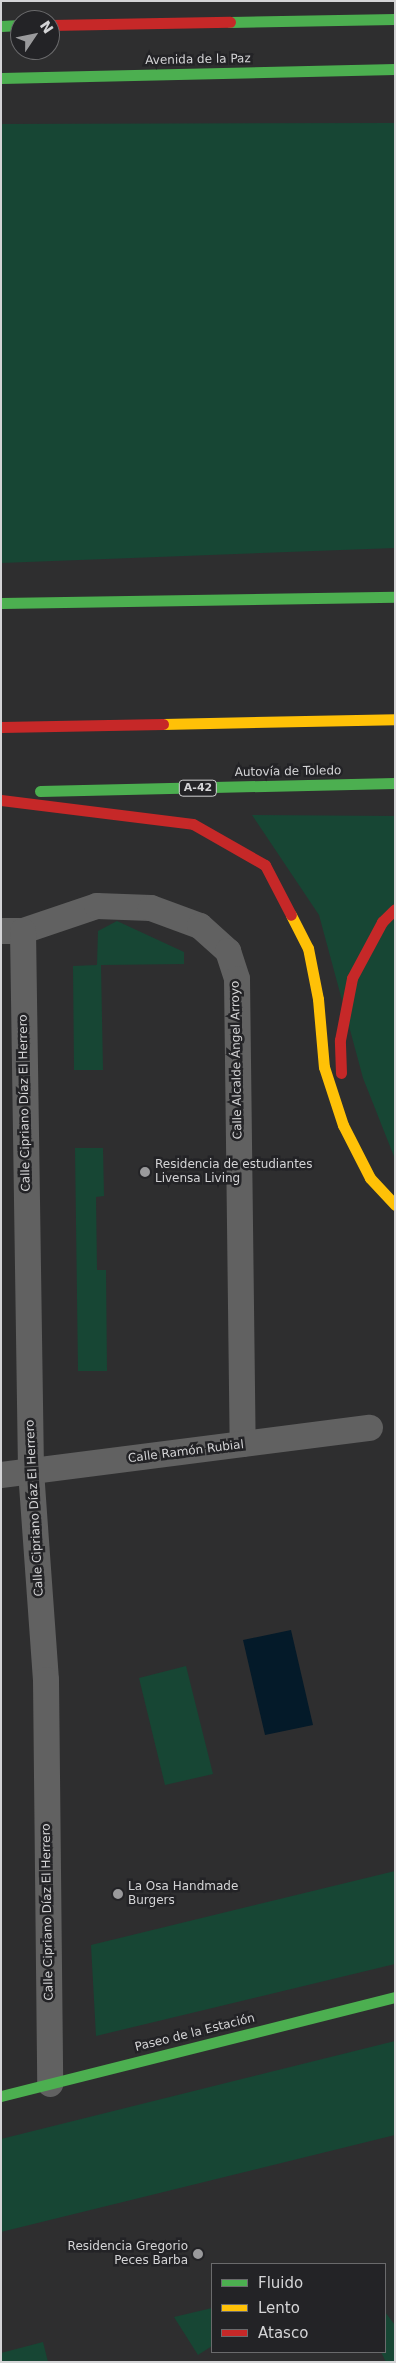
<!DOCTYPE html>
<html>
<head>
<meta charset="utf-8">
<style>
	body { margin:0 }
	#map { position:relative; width:396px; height:2363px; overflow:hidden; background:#2e2e2f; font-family:"DejaVu Sans",sans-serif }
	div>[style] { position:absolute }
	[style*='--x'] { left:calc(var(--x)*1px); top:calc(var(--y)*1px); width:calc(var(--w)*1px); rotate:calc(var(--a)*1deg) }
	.green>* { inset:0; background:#174634 }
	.water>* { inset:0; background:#041a29 }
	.street>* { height:26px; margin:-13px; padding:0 13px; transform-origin:13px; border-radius:13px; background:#616161 }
	.fast>* { height:11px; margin:-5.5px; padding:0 5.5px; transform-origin:5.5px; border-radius:5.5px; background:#4caf50 }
	.slow>* { height:11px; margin:-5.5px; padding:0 5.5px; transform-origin:5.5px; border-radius:5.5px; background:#ffc107 }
	.jam>* { height:11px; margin:-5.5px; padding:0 5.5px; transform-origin:5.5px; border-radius:5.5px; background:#c62828 }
	.dots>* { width:14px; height:14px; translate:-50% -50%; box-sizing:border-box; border:2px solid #232326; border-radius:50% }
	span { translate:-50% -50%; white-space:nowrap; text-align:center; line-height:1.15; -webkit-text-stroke:5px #232326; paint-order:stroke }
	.shield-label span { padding:1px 4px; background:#232326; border:1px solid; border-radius:4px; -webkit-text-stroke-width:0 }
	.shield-label { font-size:11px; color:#d4d4d6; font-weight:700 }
	.street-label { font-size:12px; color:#d4d4d6 }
	.poi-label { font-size:12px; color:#d4d4d6 }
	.left { translate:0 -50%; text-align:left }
	.right { translate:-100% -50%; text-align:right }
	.frame { position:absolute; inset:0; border:2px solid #d4d4d6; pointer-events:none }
	.legend { position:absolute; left:211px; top:2263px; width:175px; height:90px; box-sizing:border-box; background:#232326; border:1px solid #6a6a6c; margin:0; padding:6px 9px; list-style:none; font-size:15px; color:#d4d4d6 }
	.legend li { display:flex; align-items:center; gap:10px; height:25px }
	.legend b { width:25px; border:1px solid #6a6a6c }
	.north { position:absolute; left:10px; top:10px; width:50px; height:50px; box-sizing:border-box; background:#232326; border:1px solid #6a6a6c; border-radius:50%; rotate:56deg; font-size:14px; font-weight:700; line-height:20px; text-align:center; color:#d4d4d6 }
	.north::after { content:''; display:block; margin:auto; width:18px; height:22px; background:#9a9a9c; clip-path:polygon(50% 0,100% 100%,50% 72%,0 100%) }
</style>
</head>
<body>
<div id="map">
	<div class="green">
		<div style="clip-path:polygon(395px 123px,395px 548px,1px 563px,1px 124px)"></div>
		<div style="clip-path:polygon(252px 815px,395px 816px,395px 1159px,363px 1078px,319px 915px)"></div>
		<div style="clip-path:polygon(117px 921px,184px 952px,184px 964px,101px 965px,103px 1070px,74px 1070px,73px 966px,97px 965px,98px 931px)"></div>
		<div style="clip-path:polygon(75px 1148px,103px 1148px,104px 1196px,96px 1197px,97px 1270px,106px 1270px,107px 1371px,78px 1371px)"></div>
		<div style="clip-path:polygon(186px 1666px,213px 1774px,165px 1785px,139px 1678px)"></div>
		<div style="clip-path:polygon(395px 1871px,395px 1964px,96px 2036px,91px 1945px)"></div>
		<div style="clip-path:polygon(395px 2041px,395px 2135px,1px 2232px,1px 2139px)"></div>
		<div style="clip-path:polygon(212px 2308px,212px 2346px,198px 2355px,174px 2317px)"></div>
		<div style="clip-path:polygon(385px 2312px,395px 2325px,395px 2362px,386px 2362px,381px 2352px,385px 2352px)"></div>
		<div style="clip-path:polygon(43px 2342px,48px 2362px,1px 2362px,1px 2353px)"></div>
	</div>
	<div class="water">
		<div style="clip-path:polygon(291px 1630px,313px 1725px,265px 1735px,243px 1640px)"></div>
	</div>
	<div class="street">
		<div style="--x:1;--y:931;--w:22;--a:0"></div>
		<div style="--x:23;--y:931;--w:78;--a:-18.7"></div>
		<div style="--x:97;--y:906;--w:54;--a:2.1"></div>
		<div style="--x:151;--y:908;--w:52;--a:20.2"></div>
		<div style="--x:200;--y:926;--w:38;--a:42"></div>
		<div style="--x:228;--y:951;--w:29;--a:72"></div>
		<div style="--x:237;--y:979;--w:465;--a:89.3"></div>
		<div style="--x:23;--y:931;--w:540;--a:89.15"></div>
		<div style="--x:31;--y:1471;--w:210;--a:85.9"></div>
		<div style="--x:46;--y:1680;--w:404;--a:89.4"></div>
		<div style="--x:1;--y:1475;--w:372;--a:-7.3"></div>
	</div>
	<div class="fast">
		<div style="--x:230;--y:22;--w:165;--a:-1"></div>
		<div style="--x:1;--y:26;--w:19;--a:-3"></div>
		<div style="--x:1;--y:78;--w:394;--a:-1.3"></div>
		<div style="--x:1;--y:603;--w:394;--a:-0.9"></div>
		<div style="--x:40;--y:791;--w:355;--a:-1.3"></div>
		<div style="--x:1;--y:2096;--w:406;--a:-14.1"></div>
	</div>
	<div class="slow">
		<div style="--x:163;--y:724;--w:232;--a:-1.2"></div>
		<div style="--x:291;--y:915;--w:37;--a:63"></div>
		<div style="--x:308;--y:948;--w:52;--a:78.9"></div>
		<div style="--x:318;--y:999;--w:68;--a:85"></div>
		<div style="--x:324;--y:1067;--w:61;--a:71.9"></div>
		<div style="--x:343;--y:1125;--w:59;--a:63"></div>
		<div style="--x:370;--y:1178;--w:37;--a:47"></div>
	</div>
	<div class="jam">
		<div style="--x:50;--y:25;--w:180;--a:-1"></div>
		<div style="--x:1;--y:727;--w:162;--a:-1.1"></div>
		<div style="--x:1;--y:800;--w:193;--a:7.1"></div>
		<div style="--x:193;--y:824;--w:83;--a:29.7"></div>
		<div style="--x:265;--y:865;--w:56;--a:62.5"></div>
		<div style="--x:341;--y:1073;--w:33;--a:-92"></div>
		<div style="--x:340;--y:1040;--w:63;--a:-79"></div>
		<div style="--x:352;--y:978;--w:64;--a:-61.8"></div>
		<div style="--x:382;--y:922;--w:18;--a:-45"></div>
	</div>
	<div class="dots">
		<div style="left:145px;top:1172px;background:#9a9a9c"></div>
		<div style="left:118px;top:1894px;background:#9a9a9c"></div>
		<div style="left:198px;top:2254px;background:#9a9a9c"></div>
	</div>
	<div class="shield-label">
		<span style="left:198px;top:788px">A-42</span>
	</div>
	<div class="street-label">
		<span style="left:198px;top:60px;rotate:-1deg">Avenida de la Paz</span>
		<span style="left:288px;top:772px;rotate:-1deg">Autovía de Toledo</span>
		<span style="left:237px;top:1060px;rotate:-91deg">Calle Alcalde Ángel Arroyo</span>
		<span style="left:25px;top:1103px;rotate:-91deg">Calle Cipriano Díaz El Herrero</span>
		<span style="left:186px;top:1452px;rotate:-7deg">Calle Ramón Rubial</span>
		<span style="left:35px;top:1508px;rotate:-93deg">Calle Cipriano Díaz El Herrero</span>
		<span style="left:48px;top:1912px;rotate:-91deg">Calle Cipriano Díaz El Herrero</span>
		<span style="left:195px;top:2033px;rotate:-14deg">Paseo de la Estación</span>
	</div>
	<div class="poi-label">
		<span class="left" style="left:155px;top:1172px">Residencia de estudiantes<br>Livensa Living</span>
		<span class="left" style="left:128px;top:1894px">La Osa Handmade<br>Burgers</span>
		<span class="right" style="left:188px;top:2254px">Residencia Gregorio<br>Peces Barba</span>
	</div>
	<div class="frame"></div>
	<ul class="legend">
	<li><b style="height:6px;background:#4caf50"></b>Fluido</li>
	<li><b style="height:6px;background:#ffc107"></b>Lento</li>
	<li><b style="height:6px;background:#c62828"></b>Atasco</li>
	</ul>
	<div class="north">N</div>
</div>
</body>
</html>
